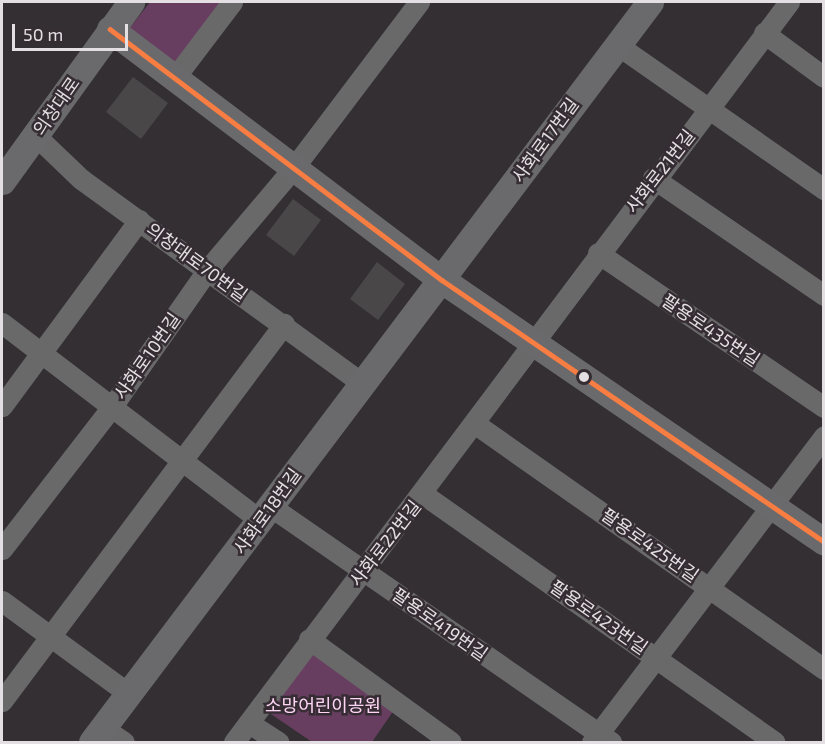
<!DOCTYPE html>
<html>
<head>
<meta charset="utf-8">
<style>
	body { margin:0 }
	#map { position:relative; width:825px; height:744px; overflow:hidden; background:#332f32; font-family:"Exo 2","Noto Sans KR",sans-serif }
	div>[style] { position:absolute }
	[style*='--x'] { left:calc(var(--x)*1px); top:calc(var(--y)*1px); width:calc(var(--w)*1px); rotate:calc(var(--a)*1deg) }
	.green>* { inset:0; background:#683e60 }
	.building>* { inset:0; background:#4a4749 }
	.minor>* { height:21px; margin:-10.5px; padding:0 10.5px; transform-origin:10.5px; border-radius:10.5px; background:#69696a }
	.major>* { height:27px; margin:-13.5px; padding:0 13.5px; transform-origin:13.5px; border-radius:13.5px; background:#6a6a6c }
	.bus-1>* { height:4.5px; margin:-2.25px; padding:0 2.25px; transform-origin:2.25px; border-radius:2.25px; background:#f77d43 }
	.dots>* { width:16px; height:16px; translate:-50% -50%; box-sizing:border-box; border:3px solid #352d33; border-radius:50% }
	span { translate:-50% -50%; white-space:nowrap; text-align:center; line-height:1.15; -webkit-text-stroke:5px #352d33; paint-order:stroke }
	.street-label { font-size:18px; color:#e4dfe3 }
	.park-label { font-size:18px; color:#fed5f5 }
	.frame { position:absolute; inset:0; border:3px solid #e4dfe3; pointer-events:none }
	.scale { position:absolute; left:12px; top:24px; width:116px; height:27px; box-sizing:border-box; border:3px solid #e4dfe3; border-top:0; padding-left:8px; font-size:18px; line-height:21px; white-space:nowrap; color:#e4dfe3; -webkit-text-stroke:4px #352d33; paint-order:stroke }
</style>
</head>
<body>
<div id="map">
	<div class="green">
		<div style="clip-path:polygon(150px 2px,227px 2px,172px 74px,123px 37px)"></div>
		<div style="clip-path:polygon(311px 652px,394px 710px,372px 742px,312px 742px,268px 712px)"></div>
	</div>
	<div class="building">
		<div style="clip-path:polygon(133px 77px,168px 103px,141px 139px,106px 112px)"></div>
		<div style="clip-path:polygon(293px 199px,321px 220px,294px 256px,266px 235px)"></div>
		<div style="clip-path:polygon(377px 262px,405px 284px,378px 320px,350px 299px)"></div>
	</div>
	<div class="minor">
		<div style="--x:764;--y:33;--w:74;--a:36.3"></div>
		<div style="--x:616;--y:44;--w:254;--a:34.9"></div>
		<div style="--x:176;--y:76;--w:93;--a:-52.9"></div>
		<div style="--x:36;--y:136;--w:62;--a:43.7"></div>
		<div style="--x:81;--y:179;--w:347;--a:36"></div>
		<div style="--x:653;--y:178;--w:207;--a:34.4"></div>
		<div style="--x:598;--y:253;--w:273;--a:34.3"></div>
		<div style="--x:2;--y:323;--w:327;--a:37.4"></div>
		<div style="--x:2;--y:406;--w:231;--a:-53.6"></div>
		<div style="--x:474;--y:423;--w:428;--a:35.1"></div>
		<div style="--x:423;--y:494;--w:430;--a:35.2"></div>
		<div style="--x:270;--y:506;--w:415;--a:34.7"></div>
		<div style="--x:2;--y:549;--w:178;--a:-52.3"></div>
		<div style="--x:111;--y:408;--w:169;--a:-55.1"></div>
		<div style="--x:208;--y:269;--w:135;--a:-49.8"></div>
		<div style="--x:295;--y:166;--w:206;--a:-52.9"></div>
		<div style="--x:2;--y:601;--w:157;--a:36.2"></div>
		<div style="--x:309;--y:639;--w:175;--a:36"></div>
		<div style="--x:2;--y:701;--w:471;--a:-53.2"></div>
		<div style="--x:249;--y:723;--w:35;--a:33"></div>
		<div style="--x:103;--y:728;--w:25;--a:34"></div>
		<div style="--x:234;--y:742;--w:925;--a:-53.13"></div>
		<div style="--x:592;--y:742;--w:384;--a:-52.8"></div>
	</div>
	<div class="major">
		<div style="--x:110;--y:29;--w:416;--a:37.1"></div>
		<div style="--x:442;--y:280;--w:463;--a:34.4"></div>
		<div style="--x:2;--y:181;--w:221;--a:-54.2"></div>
		<div style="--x:92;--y:742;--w:927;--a:-52.98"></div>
	</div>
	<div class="bus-1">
		<div style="--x:110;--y:29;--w:416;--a:37.1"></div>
		<div style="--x:442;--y:280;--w:463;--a:34.4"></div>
	</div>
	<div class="dots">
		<div style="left:584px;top:377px;background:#e4dfe3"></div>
	</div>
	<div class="street-label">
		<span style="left:56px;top:106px;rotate:-55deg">의창대로</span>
		<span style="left:545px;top:140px;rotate:-54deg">사화로17번길</span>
		<span style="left:660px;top:171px;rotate:-52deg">사화로21번길</span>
		<span style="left:197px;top:262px;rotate:36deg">의창대로70번길</span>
		<span style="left:711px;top:330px;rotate:34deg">팔용로435번길</span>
		<span style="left:147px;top:356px;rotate:-55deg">사화로10번길</span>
		<span style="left:267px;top:511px;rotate:-54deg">사화로18번길</span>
		<span style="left:385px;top:543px;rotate:-52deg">사화로22번길</span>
		<span style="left:650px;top:545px;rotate:35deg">팔용로425번길</span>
		<span style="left:599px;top:617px;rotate:35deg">팔용로423번길</span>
		<span style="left:440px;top:624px;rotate:35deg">팔용로419번길</span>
	</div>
	<div class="park-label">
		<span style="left:323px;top:705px">소망어린이공원</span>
	</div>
	<div class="frame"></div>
	<div class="scale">50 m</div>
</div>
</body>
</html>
